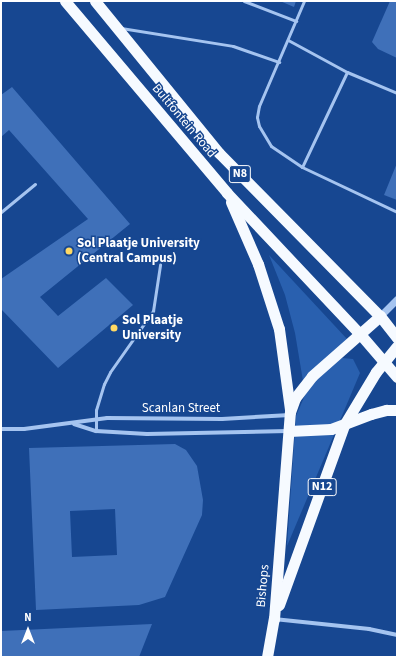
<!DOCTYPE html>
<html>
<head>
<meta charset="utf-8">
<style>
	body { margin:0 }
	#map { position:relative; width:398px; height:658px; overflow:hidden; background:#174791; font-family:"Source Sans 3",sans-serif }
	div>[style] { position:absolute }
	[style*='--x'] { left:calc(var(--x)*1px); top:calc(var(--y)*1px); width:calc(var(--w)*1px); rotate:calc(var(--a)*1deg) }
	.green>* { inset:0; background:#2960af }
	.building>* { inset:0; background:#3f70b9 }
	.service>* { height:3px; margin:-1.5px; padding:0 1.5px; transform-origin:1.5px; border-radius:1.5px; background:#a5c4f0 }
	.minor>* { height:4px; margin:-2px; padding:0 2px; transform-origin:2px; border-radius:2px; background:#a5c4f0 }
	.tertiary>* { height:7px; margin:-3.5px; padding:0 3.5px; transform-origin:3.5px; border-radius:3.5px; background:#a5c4f0 }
	.trunk>* { height:11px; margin:-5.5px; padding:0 5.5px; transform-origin:5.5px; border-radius:5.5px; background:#f6faff }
	.dots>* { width:11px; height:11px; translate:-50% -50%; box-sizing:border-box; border:2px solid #174791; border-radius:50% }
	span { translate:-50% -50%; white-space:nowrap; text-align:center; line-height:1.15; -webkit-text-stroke:3px #174791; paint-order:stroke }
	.shield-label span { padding:1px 3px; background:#174791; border:1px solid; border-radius:3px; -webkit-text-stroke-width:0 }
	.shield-label { font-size:12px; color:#fff; font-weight:700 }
	.street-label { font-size:13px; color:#fff }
	.poi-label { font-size:13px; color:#fff; font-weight:700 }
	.left { translate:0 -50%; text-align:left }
	.frame { position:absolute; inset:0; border:2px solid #fff; pointer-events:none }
	.north { position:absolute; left:8px; top:610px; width:40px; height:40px; -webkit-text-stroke:3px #174791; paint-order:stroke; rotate:0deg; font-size:11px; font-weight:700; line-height:16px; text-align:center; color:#fff }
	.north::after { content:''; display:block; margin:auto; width:14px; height:18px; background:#fff; clip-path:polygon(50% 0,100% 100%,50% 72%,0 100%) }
</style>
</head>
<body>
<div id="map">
	<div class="green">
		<div style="clip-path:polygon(269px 255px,347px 339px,303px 381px,295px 333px,285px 295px)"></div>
		<div style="clip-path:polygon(342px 358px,353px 359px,360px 373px,287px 546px,296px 416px,305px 395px,315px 381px,330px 366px)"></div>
	</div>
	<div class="building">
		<div style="clip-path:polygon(280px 1px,296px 1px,294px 7px)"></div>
		<div style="clip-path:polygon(390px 1px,397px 1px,397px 58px,378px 49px,372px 42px)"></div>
		<div style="clip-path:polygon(12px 87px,130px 224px,40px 297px,58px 316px,106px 278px,133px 305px,58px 368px,1px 309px,1px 279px,88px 219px,9px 130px,1px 137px,1px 95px)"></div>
		<div style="clip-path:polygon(397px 163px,397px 200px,384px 195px)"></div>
		<div style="clip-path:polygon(evenodd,175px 444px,186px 450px,197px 466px,203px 500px,202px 515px,165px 597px,139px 605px,36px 610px,29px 448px,175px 444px,115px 509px,117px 555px,72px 557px,70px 511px,115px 509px)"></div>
		<div style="clip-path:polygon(152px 624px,139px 657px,1px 657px,1px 631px)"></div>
	</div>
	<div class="service">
		<div style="--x:244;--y:1;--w:56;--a:21"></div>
		<div style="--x:121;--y:28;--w:113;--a:9.1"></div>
		<div style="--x:233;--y:46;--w:49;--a:19.2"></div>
		<div style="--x:288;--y:40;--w:67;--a:28.5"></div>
		<div style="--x:347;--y:72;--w:54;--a:22.8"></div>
		<div style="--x:347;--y:72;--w:105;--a:115.3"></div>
		<div style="--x:302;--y:167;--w:105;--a:25.3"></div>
		<div style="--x:302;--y:167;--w:37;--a:-146"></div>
		<div style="--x:271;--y:146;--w:23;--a:-121"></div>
		<div style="--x:259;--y:126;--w:9;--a:-103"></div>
		<div style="--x:257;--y:117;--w:11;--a:-80"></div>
		<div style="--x:259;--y:106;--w:114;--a:-66.8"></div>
		<div style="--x:1;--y:212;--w:44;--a:-39.5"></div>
		<div style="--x:96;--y:431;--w:21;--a:-90"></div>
		<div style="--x:96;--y:410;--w:27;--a:-73"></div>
		<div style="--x:104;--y:384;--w:13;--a:-63"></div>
		<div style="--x:110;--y:372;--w:75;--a:-54.8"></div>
		<div style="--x:153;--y:311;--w:47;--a:-81.3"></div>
	</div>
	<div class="minor">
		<div style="--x:74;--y:424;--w:23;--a:18"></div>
		<div style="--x:96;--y:431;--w:51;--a:3.4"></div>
		<div style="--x:147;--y:434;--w:141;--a:-1.2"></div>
		<div style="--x:1;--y:429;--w:23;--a:0"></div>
		<div style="--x:24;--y:429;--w:84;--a:-7.5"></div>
		<div style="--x:107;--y:418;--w:115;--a:0.5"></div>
		<div style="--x:222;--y:419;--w:68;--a:-3.4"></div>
		<div style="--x:274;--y:619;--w:96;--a:6"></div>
		<div style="--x:369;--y:629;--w:29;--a:12"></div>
	</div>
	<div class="tertiary">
		<div style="--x:380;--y:316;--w:24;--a:-45"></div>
	</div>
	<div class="trunk">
		<div style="--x:65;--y:1;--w:251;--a:49.8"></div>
		<div style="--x:227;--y:193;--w:194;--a:46.7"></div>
		<div style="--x:360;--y:334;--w:57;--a:49.3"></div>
		<div style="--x:95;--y:1;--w:196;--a:50.8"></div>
		<div style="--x:219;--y:153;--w:229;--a:45.4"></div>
		<div style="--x:380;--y:316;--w:28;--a:52"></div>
		<div style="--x:231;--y:202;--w:68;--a:66.5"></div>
		<div style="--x:258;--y:264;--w:68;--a:72.1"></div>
		<div style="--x:279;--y:329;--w:81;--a:82.2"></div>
		<div style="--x:289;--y:431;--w:42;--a:-2.7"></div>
		<div style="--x:331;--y:429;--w:43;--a:-20.6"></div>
		<div style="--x:371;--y:414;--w:16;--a:-15"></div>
		<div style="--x:386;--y:410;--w:11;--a:0"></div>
		<div style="--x:279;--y:605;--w:191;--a:-70.1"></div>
		<div style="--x:344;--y:425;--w:62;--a:-58.9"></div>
		<div style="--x:376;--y:372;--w:33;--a:-51"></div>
		<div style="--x:267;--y:657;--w:39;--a:-80"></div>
		<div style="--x:274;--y:619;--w:208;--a:-85.6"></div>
		<div style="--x:290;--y:412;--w:15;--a:-70"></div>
		<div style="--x:295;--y:398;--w:28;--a:-52"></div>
		<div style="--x:312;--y:376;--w:91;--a:-41.4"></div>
	</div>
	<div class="dots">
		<div style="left:69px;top:251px;background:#ffd964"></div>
		<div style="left:114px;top:328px;background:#ffd964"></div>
	</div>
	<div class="shield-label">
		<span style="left:240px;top:174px">N8</span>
		<span style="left:322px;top:487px">N12</span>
	</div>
	<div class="street-label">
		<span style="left:184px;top:121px;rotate:50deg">Bultfontein Road</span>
		<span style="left:181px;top:408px">Scanlan Street</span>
		<span style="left:263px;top:586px;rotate:-85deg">Bishops</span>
	</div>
	<div class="poi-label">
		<span class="left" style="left:77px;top:251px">Sol Plaatje University<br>(Central Campus)</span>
		<span class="left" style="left:122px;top:328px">Sol Plaatje<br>University</span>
	</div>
	<div class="frame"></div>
	<div class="north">N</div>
</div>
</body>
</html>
